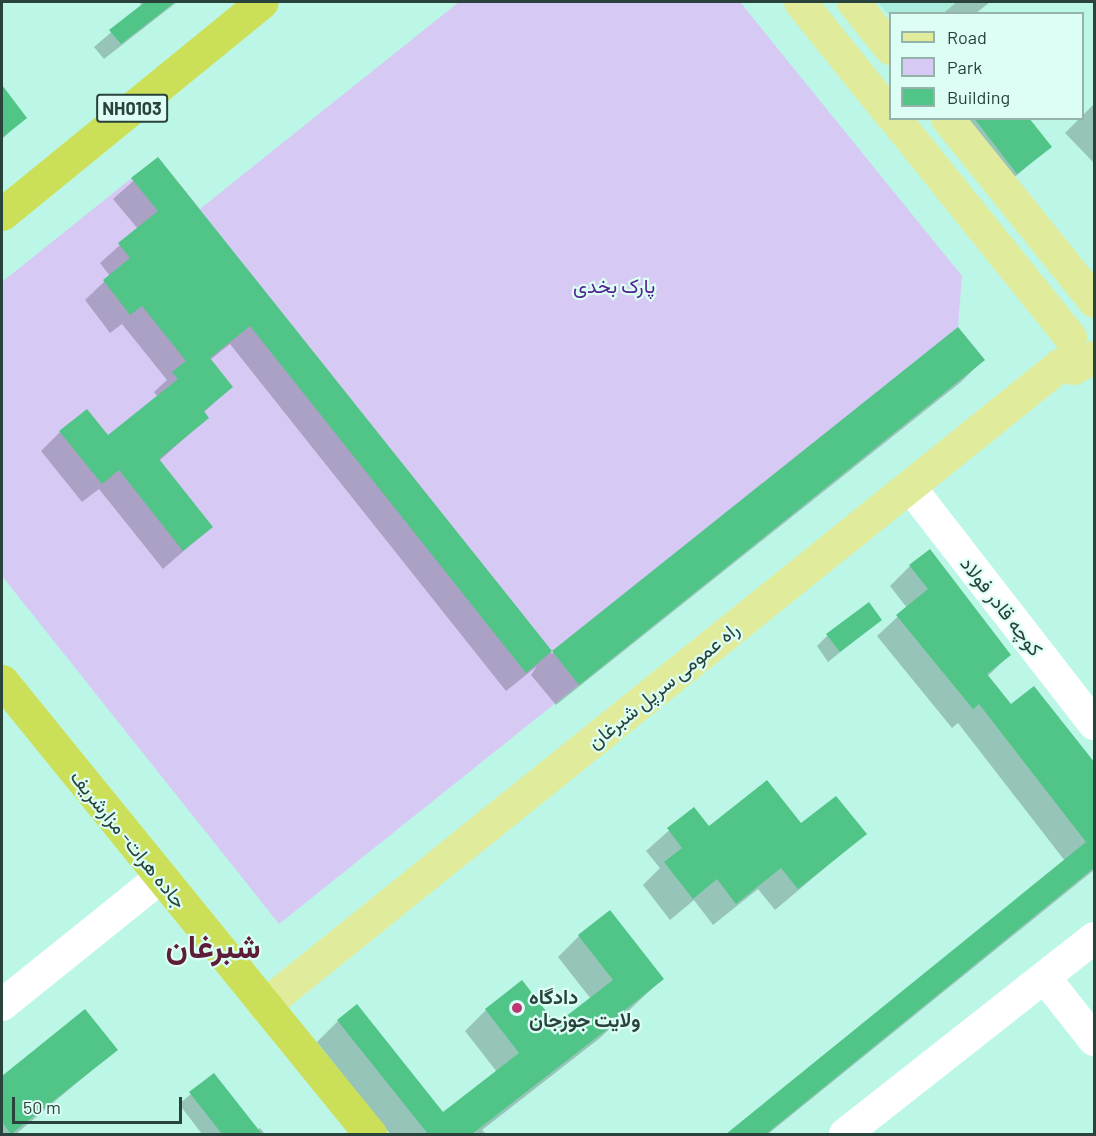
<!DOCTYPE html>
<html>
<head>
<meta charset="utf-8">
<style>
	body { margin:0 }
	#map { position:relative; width:1096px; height:1136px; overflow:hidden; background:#bcf6e7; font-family:Barlow,Vazirmatn,sans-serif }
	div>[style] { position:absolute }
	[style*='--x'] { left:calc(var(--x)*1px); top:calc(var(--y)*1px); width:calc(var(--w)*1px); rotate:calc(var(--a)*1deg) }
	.built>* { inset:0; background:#a9eddc }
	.green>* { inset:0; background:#d6caf5 }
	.shadow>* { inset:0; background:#0003 }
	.building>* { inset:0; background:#50c587 }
	.minor>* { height:32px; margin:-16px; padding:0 16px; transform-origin:16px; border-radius:16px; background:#fff }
	.major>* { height:33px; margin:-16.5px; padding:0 16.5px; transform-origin:16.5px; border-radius:16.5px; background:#e0ec9b }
	.highway>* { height:33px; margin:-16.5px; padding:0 16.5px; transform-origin:16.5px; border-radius:16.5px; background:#cbe058 }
	.dots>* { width:16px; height:16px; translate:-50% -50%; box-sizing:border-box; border:3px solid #dcfef4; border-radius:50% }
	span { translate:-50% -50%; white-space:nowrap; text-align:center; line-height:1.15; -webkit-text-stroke:4.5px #dcfef4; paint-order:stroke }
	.shield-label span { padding:2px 4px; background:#dcfef4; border:2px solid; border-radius:4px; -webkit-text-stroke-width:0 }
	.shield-label { font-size:18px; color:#2a423c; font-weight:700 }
	.park-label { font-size:20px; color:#532393 }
	.street-label { font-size:20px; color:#2a423c }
	.poi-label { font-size:20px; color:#2a423c; font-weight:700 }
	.left { translate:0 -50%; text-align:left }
	.town-label { font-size:32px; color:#5d1c38; font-weight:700 }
	.frame { position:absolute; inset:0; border:3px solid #2a423c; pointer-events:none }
	.legend { position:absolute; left:889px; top:12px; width:195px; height:108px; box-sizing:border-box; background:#dcfef4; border:2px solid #95b3aa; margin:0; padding:8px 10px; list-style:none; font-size:18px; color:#2a423c }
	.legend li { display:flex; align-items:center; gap:12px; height:30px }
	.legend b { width:30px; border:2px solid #95b3aa }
	.scale { position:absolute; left:12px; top:1097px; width:170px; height:27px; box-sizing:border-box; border:3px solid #2a423c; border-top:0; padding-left:8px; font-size:18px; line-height:21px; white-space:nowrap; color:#2a423c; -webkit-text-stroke:4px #dcfef4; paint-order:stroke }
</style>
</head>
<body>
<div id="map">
	<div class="built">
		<div style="clip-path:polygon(878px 2px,958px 2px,943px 13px,890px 14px,890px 17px)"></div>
	</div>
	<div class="green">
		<div style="clip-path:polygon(459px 2px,740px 2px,962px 276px,958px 327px,985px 360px,279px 924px,2px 576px,2px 282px,158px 157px,200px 209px)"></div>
	</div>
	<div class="shadow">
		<div style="clip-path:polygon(139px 2px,177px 2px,104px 59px,94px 47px,142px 6px)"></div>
		<div style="clip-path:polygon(957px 2px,990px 2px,975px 14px,942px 14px)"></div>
		<div style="clip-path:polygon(2px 87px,25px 117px,2px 139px)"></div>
		<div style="clip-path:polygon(1094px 104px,1094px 163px,1065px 133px)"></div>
		<div style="clip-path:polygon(939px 118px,1028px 118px,1050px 147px,996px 193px)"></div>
		<div style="clip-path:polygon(158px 159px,552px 654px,958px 329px,983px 360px,961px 382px,556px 705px,531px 675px,537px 666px,506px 691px,230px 344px,210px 360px,231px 387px,203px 413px,207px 418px,159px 461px,211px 527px,163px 569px,99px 489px,82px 502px,41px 451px,60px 432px,107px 438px,158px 397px,154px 392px,167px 380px,122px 324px,110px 333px,85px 300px,110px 276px,100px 263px,138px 229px,113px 199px)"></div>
		<div style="clip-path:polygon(910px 566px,1009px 655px,987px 677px,1011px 706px,1094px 766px,1094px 870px,768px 1134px,729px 1134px,1065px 861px,958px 723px,952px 728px,877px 636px,907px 608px,890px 586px)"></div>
		<div style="clip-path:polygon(880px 620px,828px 662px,817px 646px,827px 636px)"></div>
		<div style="clip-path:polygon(693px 809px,709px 828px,801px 825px,865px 834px,775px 910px,758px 889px,713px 925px,694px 900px,670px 920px,643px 885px,660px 868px,646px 851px)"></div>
		<div style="clip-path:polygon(579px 936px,662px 979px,600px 1038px,482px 1130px,486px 1134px,390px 1134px,317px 1042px,338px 1021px,442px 1114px,497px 1072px,465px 1031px,486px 1010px,555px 1026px,591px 999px,558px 957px)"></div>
		<div style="clip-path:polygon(85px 1011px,116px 1050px,16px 1134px,2px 1134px,2px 1078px)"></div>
		<div style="clip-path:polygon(214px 1075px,257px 1130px,260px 1128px,265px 1134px,202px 1134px,179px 1104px)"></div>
	</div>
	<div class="building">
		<div style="clip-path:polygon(145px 2px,175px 2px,121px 44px,109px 30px)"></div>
		<div style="clip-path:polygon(2px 85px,27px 118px,2px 138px)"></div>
		<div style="clip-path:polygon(974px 118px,1029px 118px,1052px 147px,1017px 174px)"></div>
		<div style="clip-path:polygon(158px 157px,552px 651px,526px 673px,250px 326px,210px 358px,233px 387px,204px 411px,209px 418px,159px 459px,213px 527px,183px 551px,119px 470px,102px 484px,59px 431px,87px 409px,108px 435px,178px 379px,172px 372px,186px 361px,142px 306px,130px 315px,103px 280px,130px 258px,118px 243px,158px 211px,131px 178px)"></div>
		<div style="clip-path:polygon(958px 327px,985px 360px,579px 685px,552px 651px)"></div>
		<div style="clip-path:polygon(930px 549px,1011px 655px,987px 674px,1011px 704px,1034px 686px,1095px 763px,1095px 867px,766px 1134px,726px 1134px,1086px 842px,979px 704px,973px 709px,896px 615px,928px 589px,909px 565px)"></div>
		<div style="clip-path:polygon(869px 602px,882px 620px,840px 652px,826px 634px)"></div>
		<div style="clip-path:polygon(767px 780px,801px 823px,836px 796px,867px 834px,798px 889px,781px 868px,736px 904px,717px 879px,693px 899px,664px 862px,682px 848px,667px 828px,694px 807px,709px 826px)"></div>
		<div style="clip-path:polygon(610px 910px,664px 979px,620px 1014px,623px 1017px,472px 1134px,428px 1134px,337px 1020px,357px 1004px,443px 1112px,519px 1053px,485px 1009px,522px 980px,556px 1024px,613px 980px,578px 935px)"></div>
		<div style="clip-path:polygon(85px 1009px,118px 1050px,11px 1134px,2px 1122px,2px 1076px)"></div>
		<div style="clip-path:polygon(214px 1073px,262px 1134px,222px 1134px,189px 1092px)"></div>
	</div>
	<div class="minor">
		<div style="--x:910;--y:487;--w:300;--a:52.2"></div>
		<div style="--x:1045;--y:978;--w:79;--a:51.7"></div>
		<div style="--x:2;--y:1005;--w:203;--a:-38.8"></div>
		<div style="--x:845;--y:1134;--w:317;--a:-38.2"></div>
	</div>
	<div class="major">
		<div style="--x:800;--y:2;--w:144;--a:51.2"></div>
		<div style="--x:853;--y:2;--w:59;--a:51.2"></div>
		<div style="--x:894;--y:118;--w:281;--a:51.2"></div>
		<div style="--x:947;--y:118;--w:235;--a:51.2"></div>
		<div style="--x:1061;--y:364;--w:13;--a:18"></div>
		<div style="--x:1073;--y:368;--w:24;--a:-28"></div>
		<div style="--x:264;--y:1005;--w:1023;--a:-38.81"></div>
	</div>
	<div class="highway">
		<div style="--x:2;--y:214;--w:335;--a:-39.2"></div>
		<div style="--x:2;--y:681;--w:584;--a:50.91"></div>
	</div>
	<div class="dots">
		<div style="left:517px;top:1008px;background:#be3674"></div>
	</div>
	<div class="shield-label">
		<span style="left:132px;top:108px">NH0103</span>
	</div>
	<div class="park-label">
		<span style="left:614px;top:285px">پارک بخدی</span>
	</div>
	<div class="street-label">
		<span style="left:1002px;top:606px;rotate:52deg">کوچه قادر فولاد</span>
		<span style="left:663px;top:685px;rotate:-39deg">راه عمومی سرپل شبرغان</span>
		<span style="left:129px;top:839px;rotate:51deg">جاده هرات- مزارشریف</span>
	</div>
	<div class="poi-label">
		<span class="left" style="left:529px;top:1008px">دادگاه<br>ولایت جوزجان</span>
	</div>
	<div class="town-label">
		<span style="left:213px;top:945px">شبرغان</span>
	</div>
	<div class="frame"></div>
	<ul class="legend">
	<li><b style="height:8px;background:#e0ec9b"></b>Road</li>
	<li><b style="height:16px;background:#d6caf5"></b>Park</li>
	<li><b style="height:16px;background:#50c587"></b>Building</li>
	</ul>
	<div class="scale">50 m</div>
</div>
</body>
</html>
